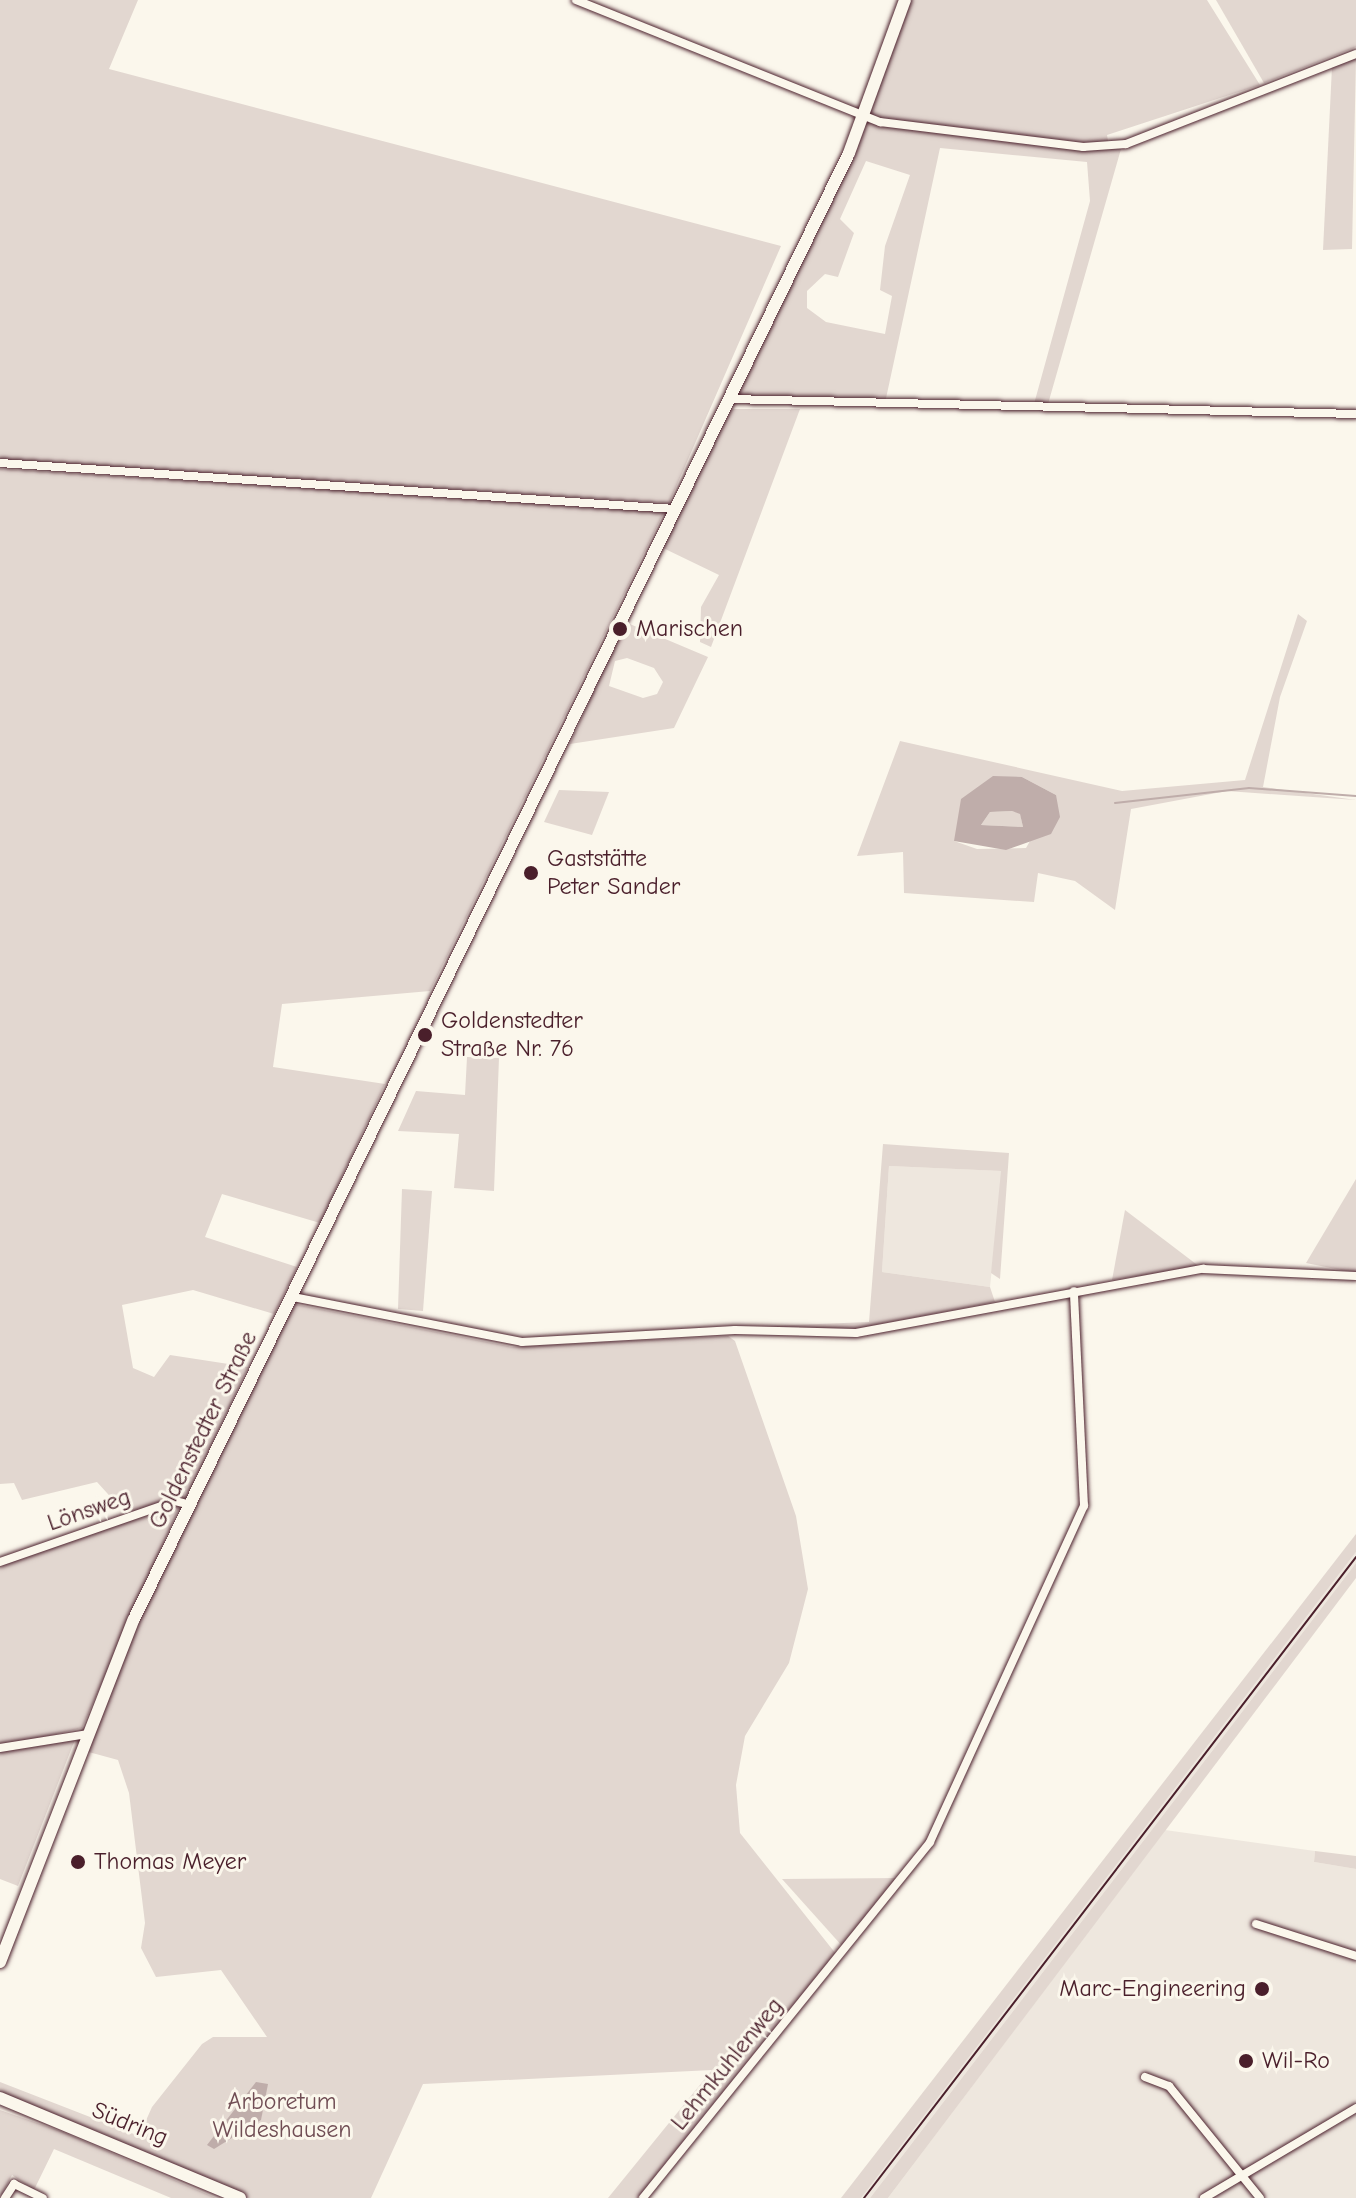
<!DOCTYPE html>
<html>
<head>
<meta charset="utf-8">
<style>
	body { margin:0 }
	#map { position:relative; width:1356px; height:2198px; overflow:hidden; background:#fbf7ec; font-family:"Comic Neue",sans-serif }
	div>[style] { position:absolute }
	[style*='--x'] { left:calc(var(--x)*1px); top:calc(var(--y)*1px); width:calc(var(--w)*1px); rotate:calc(var(--a)*1deg) }
	.built>* { inset:0; background:#eee7de }
	.green>* { inset:0; background:#e2d7d0 }
	.water>* { inset:0; background:#bfadaa }
	.stream>* { height:2px; margin:-1px; padding:0 1px; transform-origin:1px; border-radius:1px; background:#bfadaa }
	.roads { filter:drop-shadow(0 0 2px #4a1f2b) drop-shadow(0 0 2px #4a1f2b) }
	.street>* { height:8px; margin:-4px; padding:0 4px; transform-origin:4px; border-radius:4px; background:#fbf7ec }
	.secondary>* { height:12px; margin:-6px; padding:0 6px; transform-origin:6px; border-radius:6px; background:#fbf7ec }
	.rail>* { height:2px; margin:-1px; padding:0 1px; transform-origin:1px; border-radius:1px; background:#4a1f2b }
	.dots>* { width:22px; height:22px; translate:-50% -50%; box-sizing:border-box; border:4px solid #fbf7ec; border-radius:50% }
	span { translate:-50% -50%; white-space:nowrap; text-align:center; line-height:1.15; -webkit-text-stroke:6px #fbf7ec; paint-order:stroke }
	.poi-label { font-size:24px; color:#4a1f2b }
	.left { translate:0 -50%; text-align:left }
	.right { translate:-100% -50%; text-align:right }
	.street-label { font-size:24px; color:#4a1f2b }
	.park-label { font-size:24px; color:#704d54 }
</style>
</head>
<body>
<div id="map">
	<div class="built">
		<div style="clip-path:polygon(889px 1166px,1002px 1171px,990px 1287px,882px 1272px)"></div>
		<div style="clip-path:polygon(1356px 1552px,1356px 1563px,870px 2198px,861px 2198px)"></div>
		<div style="clip-path:polygon(1165px 1830px,1315px 1851px,1314px 1862px,1356px 1869px,1356px 2198px,888px 2198px)"></div>
	</div>
	<div class="green">
		<div style="clip-path:polygon(0 0,138px 0,109px 69px,781px 246px,669px 503px,0 460px)"></div>
		<div style="clip-path:polygon(910px 0,1207px 0,1260px 85px,1107px 135px,1109px 146px,881px 119px,870px 114px)"></div>
		<div style="clip-path:polygon(1216px 0,1356px 0,1356px 47px,1264px 83px)"></div>
		<div style="clip-path:polygon(1356px 58px,1352px 249px,1323px 250px,1332px 67px)"></div>
		<div style="clip-path:polygon(evenodd,867px 122px,1121px 149px,1048px 404px,1034px 404px,1090px 201px,1087px 162px,940px 148px,885px 403px,736px 395px,867px 122px,866px 161px,910px 175px,885px 246px,880px 290px,892px 296px,885px 334px,826px 322px,807px 308px,807px 291px,825px 274px,838px 277px,854px 233px,840px 219px,866px 161px)"></div>
		<div style="clip-path:polygon(729px 409px,800px 409px,711px 647px,700px 642px,701px 607px,719px 575px,661px 547px)"></div>
		<div style="clip-path:polygon(0 469px,665px 510px,430px 991px,282px 1004px,273px 1067px,385px 1084px,320px 1223px,222px 1194px,205px 1237px,297px 1267px,274px 1314px,193px 1290px,122px 1305px,133px 1368px,154px 1377px,170px 1355px,248px 1367px,187px 1497px,127px 1515px,97px 1482px,22px 1500px,14px 1483px,0 1484px)"></div>
		<div style="clip-path:polygon(evenodd,1298px 614px,1307px 621px,1280px 697px,1263px 787px,1356px 800px,1227px 791px,1131px 809px,1115px 910px,1075px 881px,1038px 873px,1034px 902px,904px 893px,903px 852px,857px 856px,900px 741px,1122px 791px,1245px 780px,1298px 614px,1022px 777px,1056px 795px,1026px 848px,977px 849px,954px 841px,1022px 777px)"></div>
		<div style="clip-path:polygon(evenodd,625px 622px,708px 657px,674px 728px,570px 744px,625px 622px,627px 658px,654px 668px,663px 682px,657px 694px,643px 698px,609px 686px,615px 661px,627px 658px)"></div>
		<div style="clip-path:polygon(559px 790px,609px 792px,592px 835px,544px 822px)"></div>
		<div style="clip-path:polygon(1012px 811px,1020px 813px,1023px 827px,981px 825px,990px 812px)"></div>
		<div style="clip-path:polygon(467px 1057px,499px 1058px,494px 1191px,454px 1188px,459px 1134px,398px 1131px,416px 1091px,465px 1095px)"></div>
		<div style="clip-path:polygon(883px 1144px,1009px 1153px,1000px 1279px,991px 1273px,1001px 1171px,889px 1166px,882px 1272px,990px 1287px,995px 1302px,844px 1331px,742px 1327px,869px 1322px)"></div>
		<div style="clip-path:polygon(1356px 1179px,1356px 1273px,1306px 1263px)"></div>
		<div style="clip-path:polygon(402px 1189px,432px 1191px,423px 1311px,398px 1309px)"></div>
		<div style="clip-path:polygon(1125px 1210px,1200px 1267px,1112px 1280px)"></div>
		<div style="clip-path:polygon(294px 1304px,512px 1347px,728px 1336px,735px 1341px,796px 1516px,808px 1589px,789px 1663px,745px 1736px,736px 1785px,740px 1833px,836px 1954px,639px 2198px,608px 2198px,712px 2070px,423px 2084px,371px 2198px,248px 2198px,0 2092px,0 2082px,139px 2136px,152px 2107px,202px 2044px,213px 2037px,267px 2037px,221px 1970px,156px 1977px,141px 1948px,145px 1923px,129px 1793px,118px 1760px,85px 1751px,136px 1622px)"></div>
		<div style="clip-path:polygon(170px 1505px,179px 1508px,82px 1728px,0 1747px,0 1565px)"></div>
		<div style="clip-path:polygon(1356px 1534px,1356px 1552px,861px 2198px,841px 2198px)"></div>
		<div style="clip-path:polygon(1356px 1563px,1356px 1578px,888px 2198px,870px 2198px)"></div>
		<div style="clip-path:polygon(76px 1737px,18px 1886px,0 1879px,0 1750px)"></div>
		<div style="clip-path:polygon(1315px 1851px,1356px 1856px,1356px 1869px,1314px 1862px)"></div>
		<div style="clip-path:polygon(900px 1878px,843px 1947px,782px 1879px)"></div>
		<div style="clip-path:polygon(0 2110px,63px 2132px,216px 2198px,171px 2198px,54px 2149px,34px 2190px,12px 2175px,0 2198px)"></div>
	</div>
	<div class="water">
		<div style="clip-path:polygon(evenodd,993px 776px,1022px 777px,1056px 795px,1060px 817px,1051px 834px,1006px 850px,954px 841px,961px 799px,993px 776px,1012px 811px,1020px 814px,1023px 827px,981px 825px,990px 812px,1012px 811px)"></div>
		<div style="clip-path:polygon(256px 2082px,268px 2084px,261px 2120px,214px 2149px,207px 2145px)"></div>
	</div>
	<div class="stream">
		<div style="--x:1115;--y:803;--w:135;--a:-6.4"></div>
		<div style="--x:1249;--y:788;--w:107;--a:4.3"></div>
	</div>
	<div class="roads">
		<div class="street">
			<div style="--x:576;--y:0;--w:328;--a:21.9"></div>
			<div style="--x:880;--y:122;--w:205;--a:7"></div>
			<div style="--x:1083;--y:147;--w:43;--a:-4"></div>
			<div style="--x:1126;--y:144;--w:247;--a:-21.4"></div>
			<div style="--x:729;--y:399;--w:627;--a:1.37"></div>
			<div style="--x:0;--y:463;--w:677;--a:3.9"></div>
			<div style="--x:293;--y:1297;--w:233;--a:11.1"></div>
			<div style="--x:522;--y:1342;--w:213;--a:-3.2"></div>
			<div style="--x:735;--y:1330;--w:121;--a:1.4"></div>
			<div style="--x:856;--y:1333;--w:353;--a:-10.5"></div>
			<div style="--x:1203;--y:1269;--w:153;--a:2.6"></div>
			<div style="--x:0;--y:1562;--w:185;--a:-19.2"></div>
			<div style="--x:175;--y:1501;--w:16;--a:14"></div>
			<div style="--x:0;--y:1748;--w:88;--a:-9.1"></div>
			<div style="--x:1256;--y:1924;--w:105;--a:17.7"></div>
			<div style="--x:1145;--y:2077;--w:26;--a:21"></div>
			<div style="--x:1169;--y:2086;--w:144;--a:50.9"></div>
			<div style="--x:5;--y:2198;--w:17;--a:-57"></div>
			<div style="--x:14;--y:2184;--w:32;--a:26"></div>
			<div style="--x:643;--y:2198;--w:457;--a:-51.1"></div>
			<div style="--x:930;--y:1842;--w:370;--a:-65.4"></div>
			<div style="--x:1084;--y:1506;--w:215;--a:-92.7"></div>
			<div style="--x:1204;--y:2198;--w:177;--a:-30.6"></div>
		</div>
		<div class="secondary">
			<div style="--x:0;--y:1962;--w:368;--a:-68.7"></div>
			<div style="--x:134;--y:1619;--w:1631;--a:-64"></div>
			<div style="--x:849;--y:153;--w:163;--a:-69.9"></div>
			<div style="--x:0;--y:2098;--w:260;--a:22.6"></div>
		</div>
	</div>
	<div class="rail">
		<div style="--x:864;--y:2198;--w:808;--a:-52.49"></div>
	</div>
	<div class="dots">
		<div style="left:620px;top:629px;background:#4a1f2b"></div>
		<div style="left:531px;top:873px;background:#4a1f2b"></div>
		<div style="left:425px;top:1035px;background:#4a1f2b"></div>
		<div style="left:78px;top:1862px;background:#4a1f2b"></div>
		<div style="left:1262px;top:1989px;background:#4a1f2b"></div>
		<div style="left:1246px;top:2061px;background:#4a1f2b"></div>
	</div>
	<div class="poi-label">
		<span class="left" style="left:636px;top:629px">Marischen</span>
		<span class="left" style="left:547px;top:873px">Gaststätte<br>Peter Sander</span>
		<span class="left" style="left:441px;top:1035px">Goldenstedter<br>Straße Nr. 76</span>
		<span class="left" style="left:94px;top:1862px">Thomas Meyer</span>
		<span class="right" style="left:1246px;top:1989px">Marc-Engineering</span>
		<span class="left" style="left:1262px;top:2061px">Wil-Ro</span>
	</div>
	<div class="street-label">
		<span style="left:203px;top:1430px;rotate:-64deg">Goldenstedter Straße</span>
		<span style="left:89px;top:1510px;rotate:-19deg">Lönsweg</span>
		<span style="left:727px;top:2064px;rotate:-51deg">Lehmkuhlenweg</span>
		<span style="left:130px;top:2124px;rotate:22deg">Südring</span>
	</div>
	<div class="park-label">
		<span style="left:282px;top:2116px">Arboretum<br>Wildeshausen</span>
	</div>
</div>
</body>
</html>
